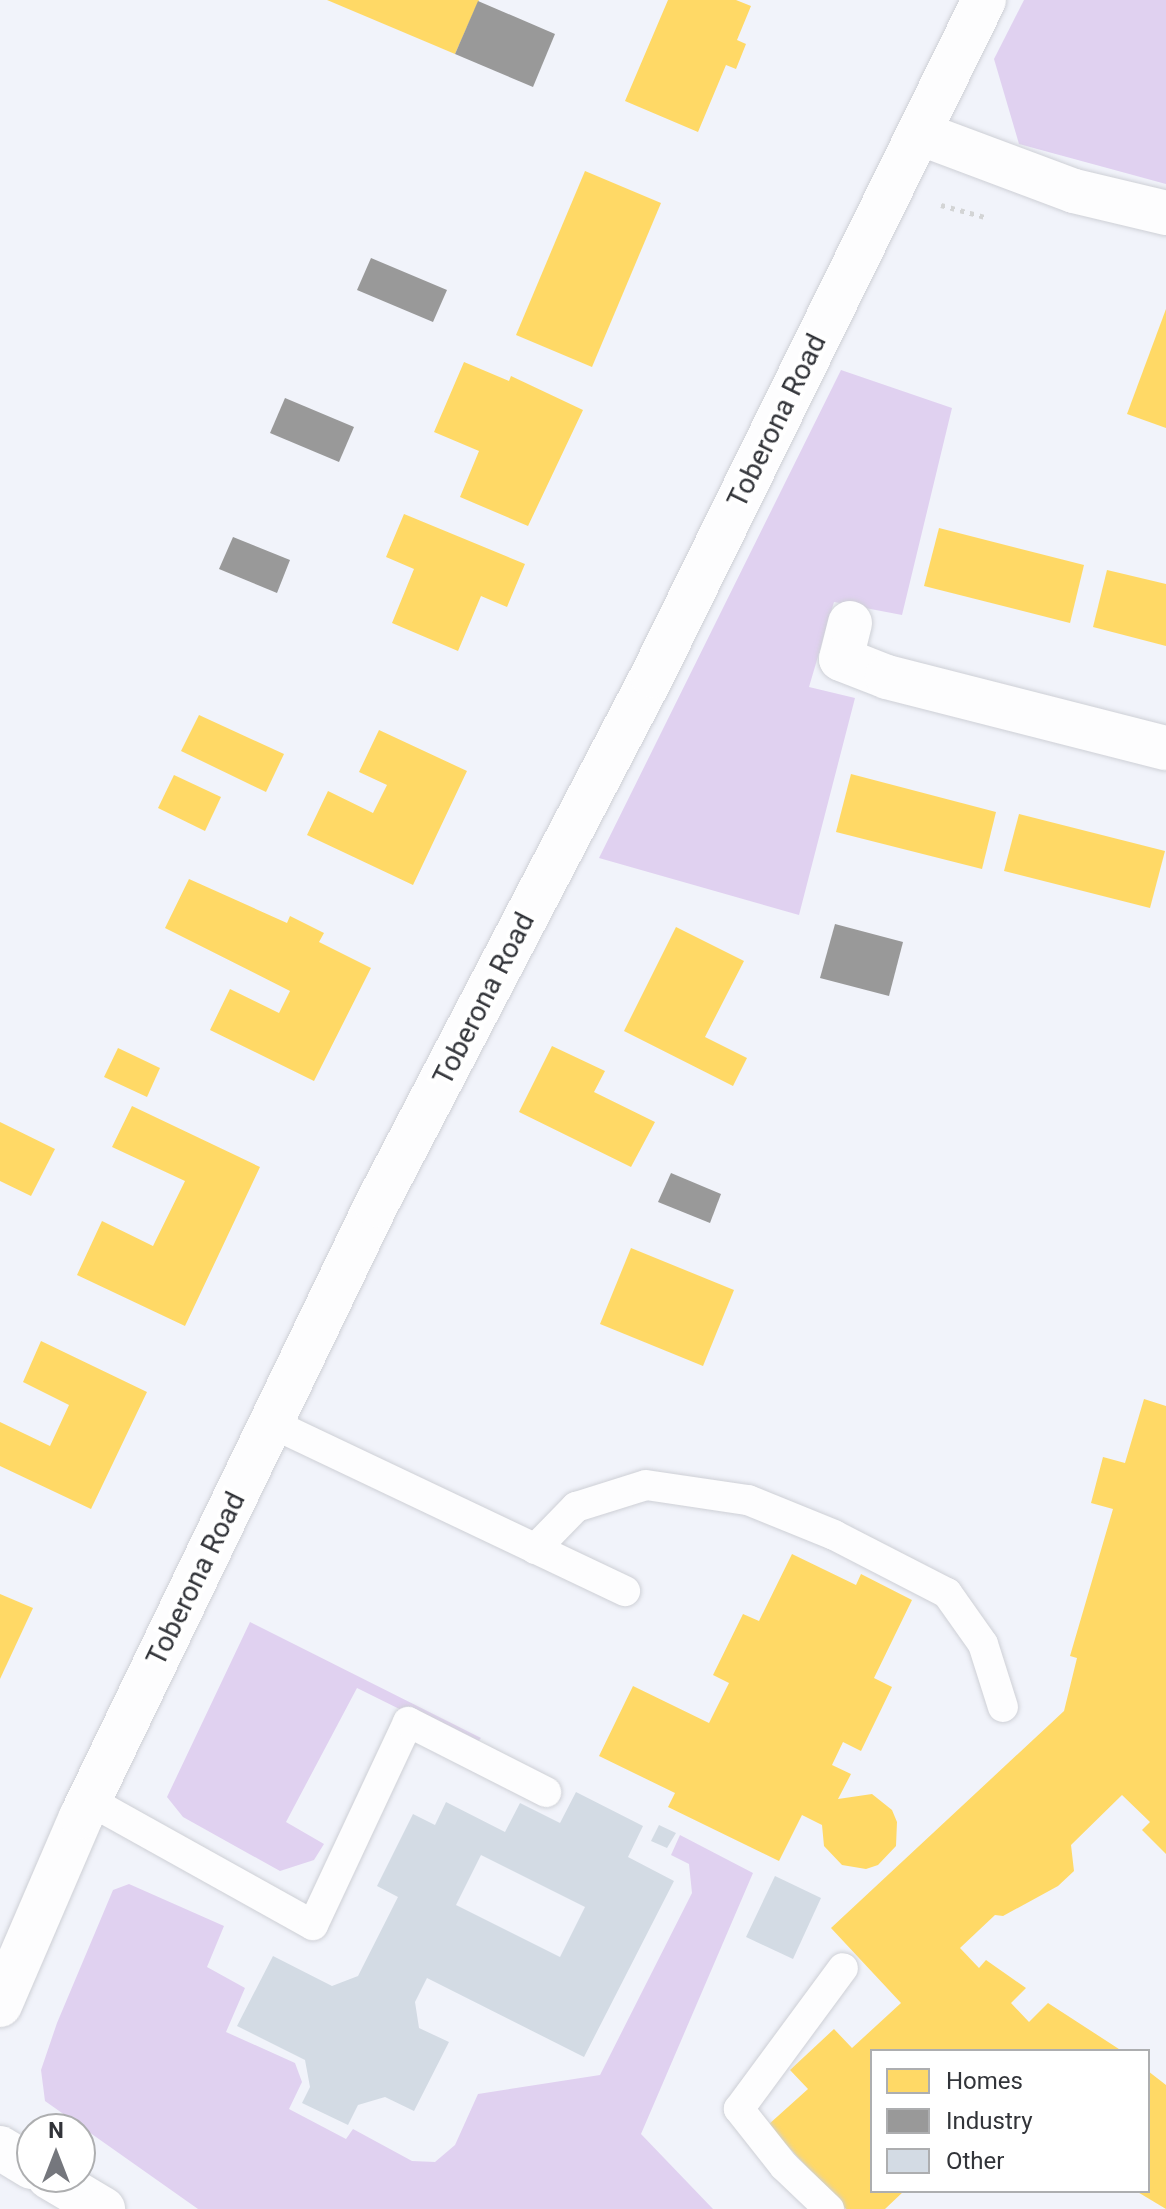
<!DOCTYPE html>
<html>
<head>
<meta charset="utf-8">
<style>
	body { margin:0 }
	#map { position:relative; width:1166px; height:2209px; overflow:hidden; background:#f1f3fa; font-family:Roboto,sans-serif }
	div>[style] { position:absolute }
	[style*='--x'] { left:calc(var(--x)*1px); top:calc(var(--y)*1px); width:calc(var(--w)*1px); rotate:calc(var(--a)*1deg) }
	.green>* { inset:0; background:#e0d1f0 }
	.homes>* { inset:0; background:#ffd966 }
	.industry>* { inset:0; background:#999 }
	.building>* { inset:0; background:#d3dbe4 }
	.path>* { height:5px; margin-top:-2.5px; transform-origin:0; background:repeating-linear-gradient(90deg,#d3d4d5 0 4px,transparent 0 10px) }
	.roads { filter:drop-shadow(0 0 2px #ced0d6) drop-shadow(0 0 2px #ced0d6) }
	.service>* { height:30px; margin:-15px; padding:0 15px; transform-origin:15px; border-radius:15px; background:#fdfdfe }
	.minor>* { height:44px; margin:-22px; padding:0 22px; transform-origin:22px; border-radius:22px; background:#fdfdfe }
	.tertiary>* { height:44px; margin:-22px; padding:0 22px; transform-origin:22px; border-radius:22px; background:#fdfdfe }
	span { translate:-50% -50%; white-space:nowrap; text-align:center; line-height:1.15; -webkit-text-stroke:8px #fff; paint-order:stroke }
	.street-label { font-size:28px; color:#323439 }
	.legend { position:absolute; left:870px; top:2049px; width:280px; height:144px; box-sizing:border-box; background:#fff; border:2px solid #adaeb0; margin:0; padding:10px 14px; list-style:none; font-size:24px; color:#323439 }
	.legend li { display:flex; align-items:center; gap:16px; height:40px }
	.legend b { width:40px; border:2px solid #adaeb0 }
	.north { position:absolute; left:16px; top:2113px; width:80px; height:80px; box-sizing:border-box; background:#fff; border:2px solid #adaeb0; border-radius:50%; rotate:0deg; font-size:22px; font-weight:700; line-height:32px; text-align:center; color:#323439 }
	.north::after { content:''; display:block; margin:auto; width:28px; height:36px; background:#75777d; clip-path:polygon(50% 0,100% 100%,50% 72%,0 100%) }
</style>
</head>
<body>
<div id="map">
	<div class="green">
		<div style="clip-path:polygon(1024px 0,1166px 0,1166px 184px,1019px 144px,994px 59px)"></div>
		<div style="clip-path:polygon(841px 370px,952px 408px,902px 615px,834px 602px,809px 687px,855px 698px,799px 915px,599px 858px)"></div>
		<div style="clip-path:polygon(250px 1622px,481px 1738px,474px 1746px,357px 1688px,286px 1822px,324px 1844px,314px 1860px,280px 1871px,183px 1817px,167px 1797px)"></div>
		<div style="clip-path:polygon(680px 1835px,753px 1873px,641px 2134px,713px 2209px,198px 2209px,45px 2101px,41px 2070px,57px 2023px,113px 1890px,129px 1884px,224px 1926px,207px 1967px,245px 1988px,226px 2032px,295px 2063px,302px 2082px,289px 2109px,346px 2139px,353px 2129px,412px 2161px,435px 2162px,455px 2145px,478px 2094px,600px 2075px,692px 1893px,689px 1864px,671px 1855px)"></div>
	</div>
	<div class="homes">
		<div style="clip-path:polygon(327px 0,479px 0,455px 54px)"></div>
		<div style="clip-path:polygon(668px 0,736px 0,751px 6px,737px 40px,746px 44px,736px 69px,726px 65px,698px 132px,625px 101px)"></div>
		<div style="clip-path:polygon(585px 171px,661px 203px,592px 367px,516px 335px)"></div>
		<div style="clip-path:polygon(1166px 309px,1166px 428px,1127px 414px)"></div>
		<div style="clip-path:polygon(464px 362px,509px 381px,511px 376px,583px 410px,528px 526px,460px 497px,479px 451px,434px 432px)"></div>
		<div style="clip-path:polygon(404px 514px,525px 564px,507px 607px,481px 596px,458px 651px,392px 623px,414px 569px,386px 557px)"></div>
		<div style="clip-path:polygon(939px 528px,1084px 565px,1070px 623px,924px 586px)"></div>
		<div style="clip-path:polygon(1107px 570px,1166px 584px,1166px 646px,1093px 627px)"></div>
		<div style="clip-path:polygon(199px 715px,284px 754px,266px 792px,181px 751px)"></div>
		<div style="clip-path:polygon(379px 730px,467px 771px,413px 885px,307px 835px,328px 791px,373px 813px,387px 785px,359px 772px)"></div>
		<div style="clip-path:polygon(851px 774px,996px 812px,982px 869px,836px 832px)"></div>
		<div style="clip-path:polygon(174px 775px,221px 797px,205px 831px,158px 808px)"></div>
		<div style="clip-path:polygon(1019px 814px,1165px 851px,1150px 908px,1004px 871px)"></div>
		<div style="clip-path:polygon(189px 879px,287px 923px,290px 916px,324px 933px,319px 942px,371px 968px,314px 1081px,210px 1030px,230px 989px,279px 1013px,290px 991px,165px 928px)"></div>
		<div style="clip-path:polygon(676px 927px,744px 961px,705px 1037px,747px 1058px,733px 1086px,624px 1031px)"></div>
		<div style="clip-path:polygon(552px 1046px,605px 1071px,594px 1092px,655px 1122px,631px 1167px,519px 1112px)"></div>
		<div style="clip-path:polygon(118px 1048px,160px 1068px,147px 1097px,104px 1077px)"></div>
		<div style="clip-path:polygon(132px 1106px,260px 1167px,185px 1326px,77px 1275px,102px 1221px,153px 1246px,185px 1181px,112px 1147px)"></div>
		<div style="clip-path:polygon(0 1122px,55px 1149px,31px 1196px,0 1181px)"></div>
		<div style="clip-path:polygon(631px 1248px,734px 1290px,703px 1366px,600px 1324px)"></div>
		<div style="clip-path:polygon(41px 1341px,147px 1392px,91px 1509px,0 1466px,0 1422px,50px 1446px,69px 1405px,23px 1382px)"></div>
		<div style="clip-path:polygon(1144px 1399px,1166px 1406px,1166px 1854px,1142px 1830px,1150px 1822px,1122px 1795px,1071px 1845px,1074px 1871px,1058px 1886px,1003px 1916px,995px 1915px,960px 1948px,979px 1968px,986px 1960px,1026px 1988px,1011px 2003px,1029px 2022px,1048px 2003px,1122px 2051px,872px 2051px,872px 2191px,904px 2191px,885px 2209px,846px 2209px,768px 2125px,808px 2089px,790px 2070px,834px 2029px,852px 2048px,901px 2003px,831px 1928px,1064px 1711px,1077px 1658px,1070px 1656px,1113px 1509px,1091px 1503px,1103px 1457px,1125px 1463px)"></div>
		<div style="clip-path:polygon(792px 1554px,856px 1585px,861px 1574px,912px 1600px,874px 1678px,892px 1687px,861px 1751px,843px 1742px,832px 1765px,851px 1774px,838px 1799px,872px 1794px,892px 1810px,897px 1822px,896px 1846px,878px 1865px,866px 1869px,842px 1865px,824px 1846px,822px 1825px,802px 1815px,779px 1861px,668px 1807px,675px 1793px,599px 1756px,633px 1686px,709px 1723px,729px 1683px,713px 1675px,743px 1614px,759px 1621px)"></div>
		<div style="clip-path:polygon(0 1594px,33px 1608px,0 1679px)"></div>
		<div style="clip-path:polygon(1148px 2071px,1166px 2085px,1166px 2209px,1136px 2191px,1148px 2191px)"></div>
	</div>
	<div class="industry">
		<div style="clip-path:polygon(478px 1px,555px 34px,533px 87px,455px 54px)"></div>
		<div style="clip-path:polygon(371px 258px,447px 290px,433px 322px,357px 290px)"></div>
		<div style="clip-path:polygon(285px 398px,354px 427px,339px 462px,270px 433px)"></div>
		<div style="clip-path:polygon(233px 537px,290px 560px,277px 593px,219px 569px)"></div>
		<div style="clip-path:polygon(835px 924px,903px 942px,889px 996px,820px 978px)"></div>
		<div style="clip-path:polygon(671px 1173px,721px 1194px,710px 1223px,658px 1202px)"></div>
	</div>
	<div class="building">
		<div style="clip-path:polygon(evenodd,576px 1792px,643px 1826px,628px 1857px,674px 1881px,584px 2057px,427px 1978px,415px 2002px,419px 2028px,449px 2042px,414px 2111px,385px 2097px,358px 2105px,348px 2125px,302px 2103px,310px 2087px,305px 2060px,237px 2026px,273px 1956px,332px 1986px,358px 1976px,398px 1897px,377px 1886px,413px 1814px,435px 1825px,446px 1802px,505px 1832px,520px 1803px,560px 1823px,576px 1792px,481px 1855px,585px 1907px,560px 1957px,456px 1905px,481px 1855px)"></div>
		<div style="clip-path:polygon(659px 1825px,676px 1833px,667px 1848px,651px 1841px)"></div>
		<div style="clip-path:polygon(775px 1876px,821px 1898px,793px 1959px,746px 1937px)"></div>
	</div>
	<div class="path">
		<div style="--x:941;--y:205;--w:46;--a:15.3"></div>
	</div>
	<div class="roads">
		<div class="service">
			<div style="--x:271;--y:1423;--w:392;--a:25.4"></div>
			<div style="--x:535;--y:1549;--w:59;--a:-45.7"></div>
			<div style="--x:576;--y:1507;--w:73;--a:-17.4"></div>
			<div style="--x:646;--y:1485;--w:103;--a:8.4"></div>
			<div style="--x:748;--y:1500;--w:93;--a:22.1"></div>
			<div style="--x:834;--y:1535;--w:127;--a:27.2"></div>
			<div style="--x:947;--y:1593;--w:62;--a:54.8"></div>
			<div style="--x:983;--y:1644;--w:66;--a:72.4"></div>
			<div style="--x:90;--y:1801;--w:255;--a:29.1"></div>
			<div style="--x:313;--y:1925;--w:224;--a:-64.9"></div>
			<div style="--x:408;--y:1722;--w:155;--a:26.9"></div>
			<div style="--x:829;--y:2209;--w:62;--a:-136.3"></div>
			<div style="--x:784;--y:2166;--w:73;--a:-128.3"></div>
			<div style="--x:739;--y:2109;--w:175;--a:-53.6"></div>
		</div>
		<div class="minor">
			<div style="--x:919;--y:133;--w:165;--a:20.5"></div>
			<div style="--x:1074;--y:191;--w:95;--a:13.4"></div>
			<div style="--x:850;--y:623;--w:37;--a:104"></div>
			<div style="--x:841;--y:659;--w:49;--a:21.4"></div>
			<div style="--x:887;--y:677;--w:288;--a:14.3"></div>
		</div>
		<div class="tertiary">
			<div style="--x:0;--y:2005;--w:205;--a:-66.7"></div>
			<div style="--x:81;--y:1817;--w:679;--a:-64.26"></div>
			<div style="--x:376;--y:1205;--w:597;--a:-62.45"></div>
			<div style="--x:652;--y:676;--w:753;--a:-63.84"></div>
			<div style="--x:0;--y:2148;--w:37;--a:31"></div>
			<div style="--x:49;--y:2177;--w:63;--a:30.7"></div>
		</div>
	</div>
	<div class="street-label">
		<span style="left:777px;top:421px;rotate:-64deg">Toberona Road</span>
		<span style="left:484px;top:999px;rotate:-63deg">Toberona Road</span>
		<span style="left:196px;top:1579px;rotate:-64deg">Toberona Road</span>
	</div>
	<ul class="legend">
	<li><b style="height:22px;background:#ffd966"></b>Homes</li>
	<li><b style="height:22px;background:#999"></b>Industry</li>
	<li><b style="height:22px;background:#d3dbe4"></b>Other</li>
	</ul>
	<div class="north">N</div>
</div>
</body>
</html>
